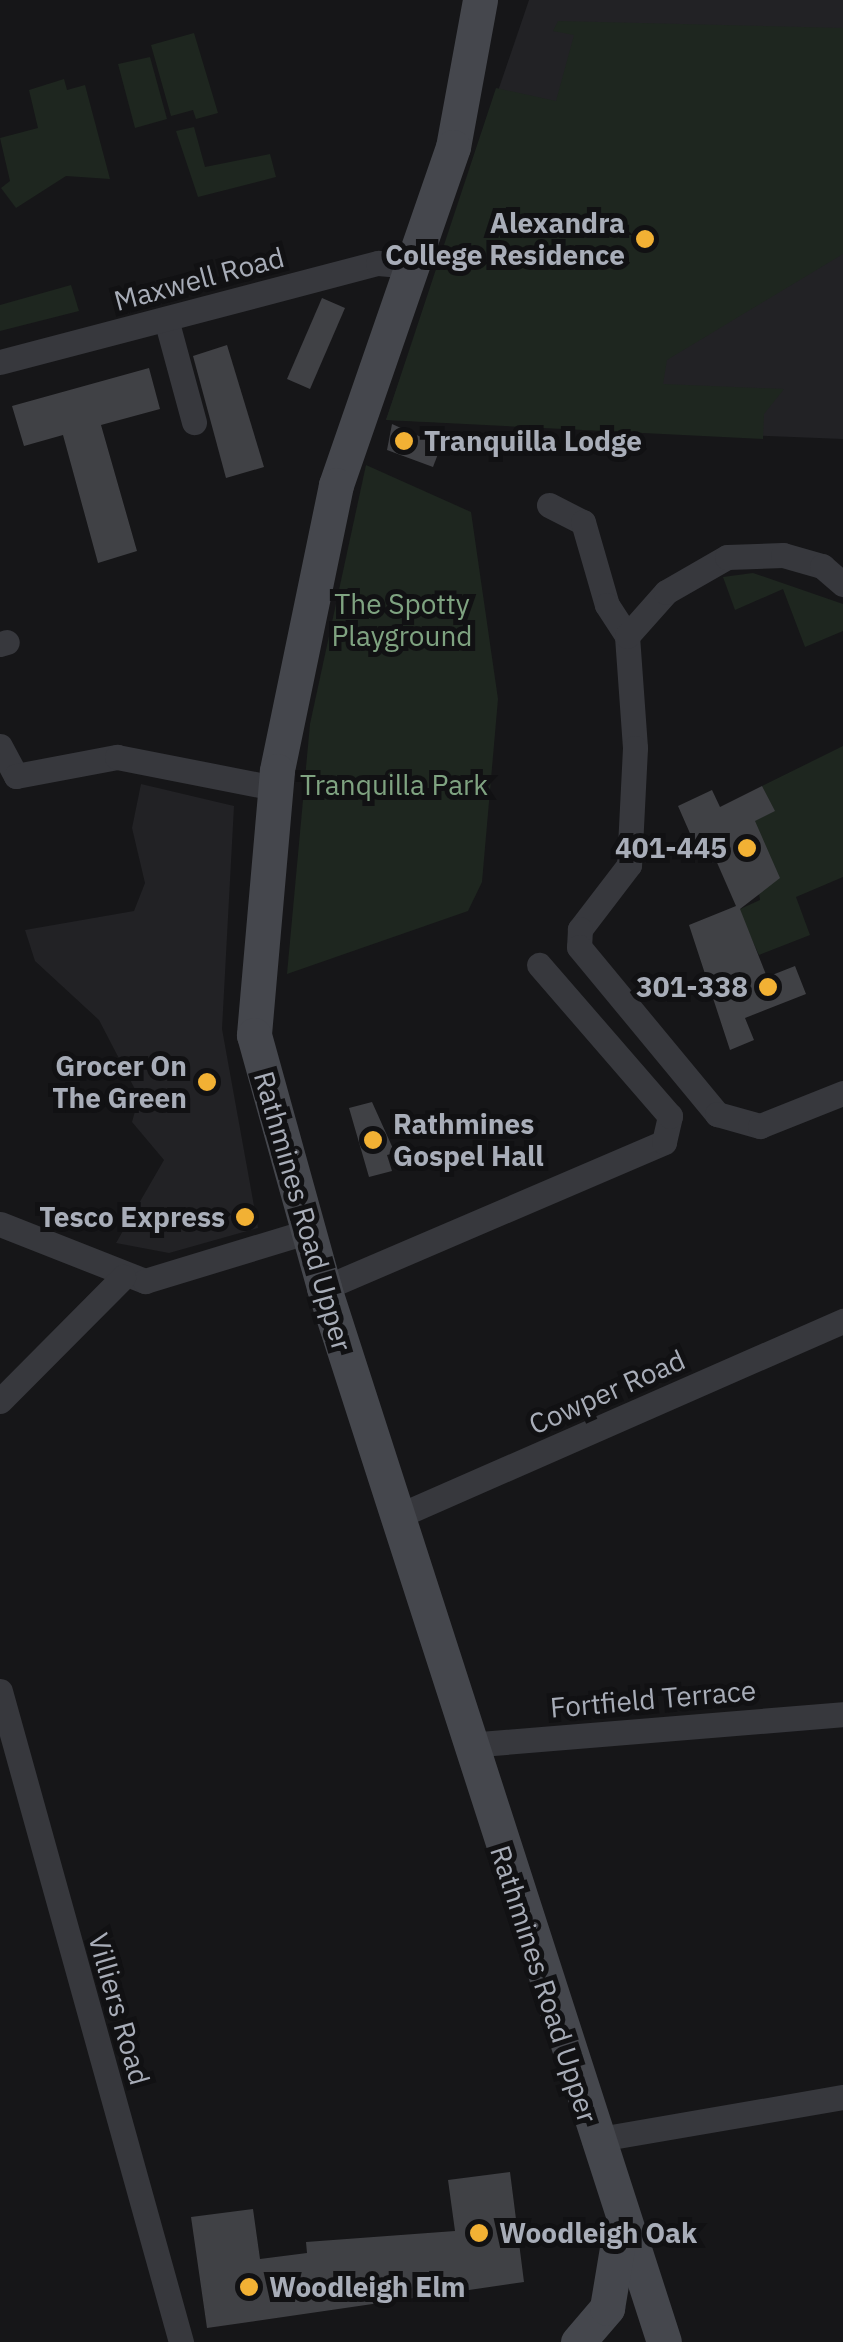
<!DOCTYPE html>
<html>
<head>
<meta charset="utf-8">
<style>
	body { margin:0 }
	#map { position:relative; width:843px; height:2342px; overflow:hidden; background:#161618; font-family:"IBM Plex Sans",sans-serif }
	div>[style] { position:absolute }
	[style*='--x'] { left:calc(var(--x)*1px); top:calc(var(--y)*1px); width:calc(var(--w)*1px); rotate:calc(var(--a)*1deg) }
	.built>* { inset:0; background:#222225 }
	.green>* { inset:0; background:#1e261f }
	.building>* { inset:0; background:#404145 }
	.street>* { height:25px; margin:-12.5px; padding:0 12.5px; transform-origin:12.5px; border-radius:12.5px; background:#37383d }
	.secondary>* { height:35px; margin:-17.5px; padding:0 17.5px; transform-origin:17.5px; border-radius:17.5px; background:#45474d }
	.dots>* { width:28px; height:28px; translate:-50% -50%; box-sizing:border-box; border:5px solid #111113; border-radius:50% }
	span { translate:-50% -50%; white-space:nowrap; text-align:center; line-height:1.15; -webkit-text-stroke:10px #111113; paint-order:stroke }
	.poi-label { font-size:28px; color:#a8adb8; font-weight:700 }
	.right { translate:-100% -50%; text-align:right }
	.left { translate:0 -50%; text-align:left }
	.street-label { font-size:28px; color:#a8adb8 }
	.park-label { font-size:28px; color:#7fa381 }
</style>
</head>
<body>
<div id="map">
	<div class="built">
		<div style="clip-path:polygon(529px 0,843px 0,843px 439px,386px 420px)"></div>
		<div style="clip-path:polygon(141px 784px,234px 806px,222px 1029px,258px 1228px,169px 1253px,116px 1243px,164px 1160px,132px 1122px,139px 1097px,99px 1020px,35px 961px,25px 930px,134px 911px,145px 883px,132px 828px)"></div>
	</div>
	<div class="green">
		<div style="clip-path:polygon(558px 21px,843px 28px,843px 254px,667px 360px,663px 384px,784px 389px,764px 414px,763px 439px,386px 420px,496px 88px,556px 101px,574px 35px,553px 31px)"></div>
		<div style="clip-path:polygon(194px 33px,218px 113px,196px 119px,193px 110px,171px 116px,151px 45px)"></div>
		<div style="clip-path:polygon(150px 57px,167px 119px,135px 128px,118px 64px)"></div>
		<div style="clip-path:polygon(64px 79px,67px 90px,85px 85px,110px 179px,66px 176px,16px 208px,1px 188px,10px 181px,0 138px,38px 128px,29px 90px)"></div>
		<div style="clip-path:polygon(194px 127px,205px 167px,270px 154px,276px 177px,198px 197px,176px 131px)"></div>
		<div style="clip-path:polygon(71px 285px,79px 311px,0 331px,0 305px)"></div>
		<div style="clip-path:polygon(366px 465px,471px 512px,498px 699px,482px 882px,468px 911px,287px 974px,310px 724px)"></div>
		<div style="clip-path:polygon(753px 573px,843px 604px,843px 631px,805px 647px,783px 589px,735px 610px,723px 577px)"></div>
		<div style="clip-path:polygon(843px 746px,843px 877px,796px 897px,810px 935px,759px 955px,738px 910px,760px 900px,750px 823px,774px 811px,762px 786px)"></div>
	</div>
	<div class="building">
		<div style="clip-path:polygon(322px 298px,345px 308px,310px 389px,287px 379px)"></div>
		<div style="clip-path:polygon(227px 345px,264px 467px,226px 478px,193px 356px)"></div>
		<div style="clip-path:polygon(149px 368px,160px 409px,101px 425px,137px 551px,98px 563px,63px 435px,24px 446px,12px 406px)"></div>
		<div style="clip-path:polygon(392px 424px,441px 446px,433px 467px,387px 450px)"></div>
		<div style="clip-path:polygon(762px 786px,775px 811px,755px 821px,780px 878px,740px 909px,767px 977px,795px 966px,806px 994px,745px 1018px,754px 1040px,730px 1050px,689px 925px,736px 906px,708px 842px,696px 847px,678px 806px,712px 790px,720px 807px)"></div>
		<div style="clip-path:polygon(372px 1102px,395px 1153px,387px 1155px,392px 1171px,369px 1177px,349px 1108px)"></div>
		<div style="clip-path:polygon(510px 2172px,524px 2282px,207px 2328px,191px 2217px,253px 2209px,260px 2259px,307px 2253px,306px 2242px,455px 2231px,448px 2180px)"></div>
	</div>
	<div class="street">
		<div style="--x:166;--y:319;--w:107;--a:74.8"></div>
		<div style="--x:0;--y:362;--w:391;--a:-14.7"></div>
		<div style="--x:378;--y:263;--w:35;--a:5"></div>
		<div style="--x:549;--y:505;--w:38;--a:27"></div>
		<div style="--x:583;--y:522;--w:86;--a:73.9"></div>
		<div style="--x:607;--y:605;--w:37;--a:57"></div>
		<div style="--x:627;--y:636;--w:112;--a:85.9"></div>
		<div style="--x:635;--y:748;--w:117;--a:92.9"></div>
		<div style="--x:629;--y:865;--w:81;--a:127.4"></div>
		<div style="--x:580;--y:929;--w:18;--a:93"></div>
		<div style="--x:579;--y:947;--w:217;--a:50.4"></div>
		<div style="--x:717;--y:1114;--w:45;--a:15.6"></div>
		<div style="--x:760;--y:1126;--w:89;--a:-21.7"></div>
		<div style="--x:627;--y:636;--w:59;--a:-48.4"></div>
		<div style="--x:666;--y:592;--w:70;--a:-29.8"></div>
		<div style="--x:727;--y:557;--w:56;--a:-2"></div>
		<div style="--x:783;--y:555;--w:41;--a:15.8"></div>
		<div style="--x:822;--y:566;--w:28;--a:41"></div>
		<div style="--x:0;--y:644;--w:7;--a:-16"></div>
		<div style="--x:0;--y:746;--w:34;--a:62"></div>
		<div style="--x:16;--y:776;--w:103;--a:-10.7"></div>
		<div style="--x:117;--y:757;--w:161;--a:11.1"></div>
		<div style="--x:0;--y:1224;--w:156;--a:21.5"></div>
		<div style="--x:145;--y:1281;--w:168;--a:-16.9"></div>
		<div style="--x:324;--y:1288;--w:370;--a:-23.2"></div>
		<div style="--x:664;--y:1142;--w:27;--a:-77"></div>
		<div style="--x:670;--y:1116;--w:200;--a:-130.9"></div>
		<div style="--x:0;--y:1401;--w:175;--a:-45.2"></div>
		<div style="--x:396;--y:1517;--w:488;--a:-23.7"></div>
		<div style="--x:0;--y:1691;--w:676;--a:74.46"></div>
		<div style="--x:468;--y:1745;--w:376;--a:-4.7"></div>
		<div style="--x:594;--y:2140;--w:253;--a:-9.8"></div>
	</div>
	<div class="secondary">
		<div style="--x:480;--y:0;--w:149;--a:100.4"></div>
		<div style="--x:453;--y:147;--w:358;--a:109.1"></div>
		<div style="--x:336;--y:485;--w:292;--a:101.7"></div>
		<div style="--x:277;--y:771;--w:265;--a:95"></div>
		<div style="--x:254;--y:1035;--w:263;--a:74.5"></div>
		<div style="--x:324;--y:1288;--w:1107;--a:72.12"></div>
		<div style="--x:578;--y:2342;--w:45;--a:-49.5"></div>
		<div style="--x:607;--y:2308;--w:73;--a:-80.5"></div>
	</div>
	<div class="dots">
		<div style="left:645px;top:239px;background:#f2b134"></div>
		<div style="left:404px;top:441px;background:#f2b134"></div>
		<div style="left:747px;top:848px;background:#f2b134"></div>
		<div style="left:768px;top:987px;background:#f2b134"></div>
		<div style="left:207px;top:1082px;background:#f2b134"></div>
		<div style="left:373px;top:1140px;background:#f2b134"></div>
		<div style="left:245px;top:1217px;background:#f2b134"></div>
		<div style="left:479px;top:2233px;background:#f2b134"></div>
		<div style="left:249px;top:2287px;background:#f2b134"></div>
	</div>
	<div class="poi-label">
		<span class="right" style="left:625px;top:239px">Alexandra<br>College Residence</span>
		<span class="left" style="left:424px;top:441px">Tranquilla Lodge</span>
		<span class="right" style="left:727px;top:848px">401-445</span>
		<span class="right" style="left:748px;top:987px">301-338</span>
		<span class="right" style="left:187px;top:1082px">Grocer On<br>The Green</span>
		<span class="left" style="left:393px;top:1140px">Rathmines<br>Gospel Hall</span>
		<span class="right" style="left:225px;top:1217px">Tesco Express</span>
		<span class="left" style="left:499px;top:2233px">Woodleigh Oak</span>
		<span class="left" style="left:269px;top:2287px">Woodleigh Elm</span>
	</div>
	<div class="street-label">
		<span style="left:199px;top:279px;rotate:-15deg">Maxwell Road</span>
		<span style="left:303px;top:1211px;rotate:74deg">Rathmines Road Upper</span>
		<span style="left:607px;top:1392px;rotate:-24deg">Cowper Road</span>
		<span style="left:653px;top:1699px;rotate:-5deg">Fortfield Terrace</span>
		<span style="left:544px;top:1984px;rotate:72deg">Rathmines Road Upper</span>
		<span style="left:119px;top:2009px;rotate:74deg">Villiers Road</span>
	</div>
	<div class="park-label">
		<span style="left:402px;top:620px">The Spotty<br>Playground</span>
		<span style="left:394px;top:785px">Tranquilla Park</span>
	</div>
</div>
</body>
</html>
